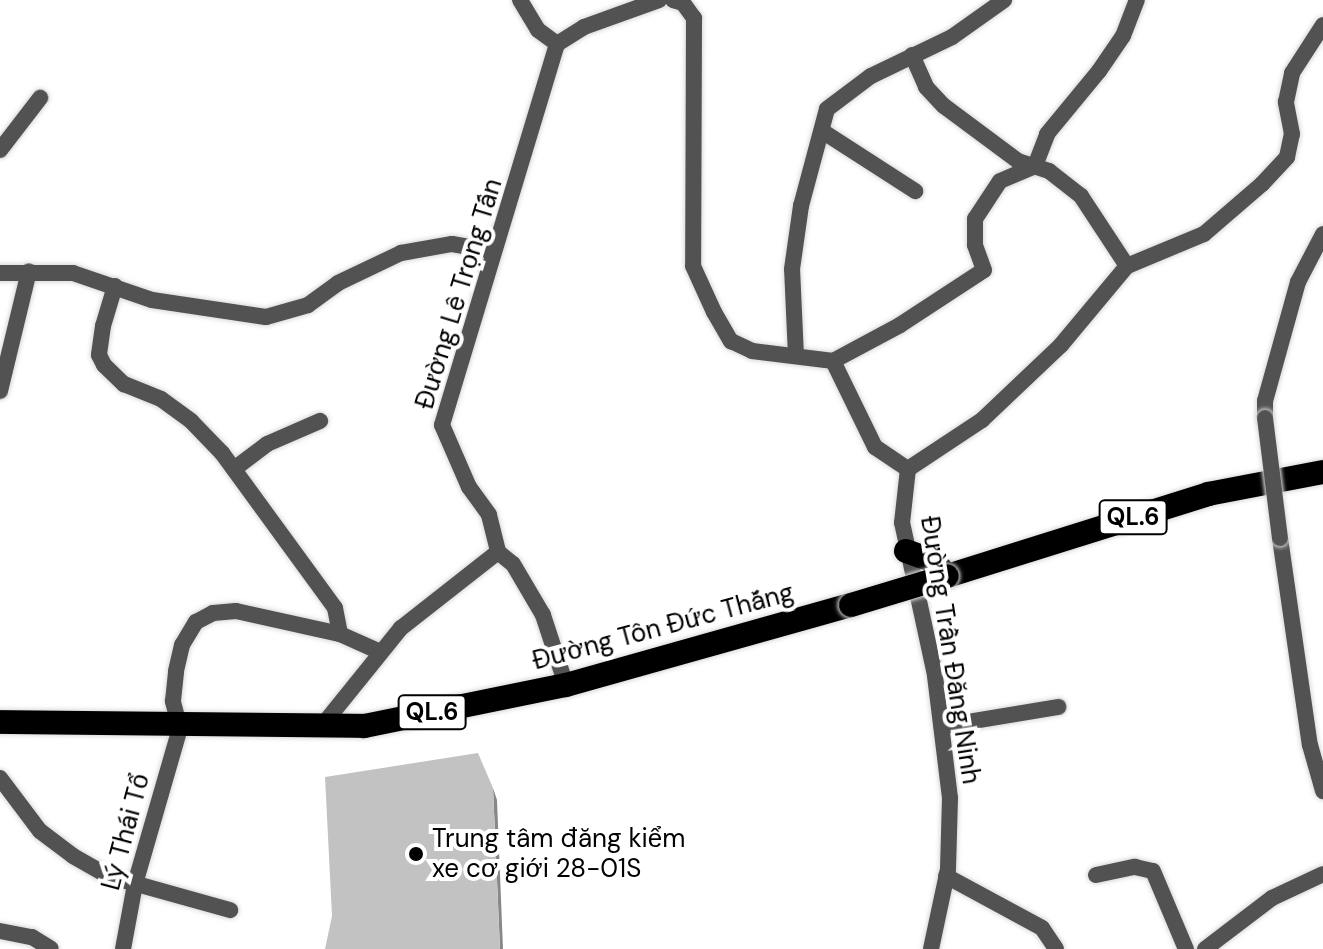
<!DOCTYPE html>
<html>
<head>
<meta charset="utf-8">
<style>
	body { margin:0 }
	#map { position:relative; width:1323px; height:949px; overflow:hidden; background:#fff; font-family:"DM Sans",sans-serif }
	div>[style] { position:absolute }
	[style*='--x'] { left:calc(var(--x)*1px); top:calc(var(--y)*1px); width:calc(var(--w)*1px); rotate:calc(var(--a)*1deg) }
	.roads { filter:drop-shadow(0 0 2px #dbdbdb) drop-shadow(0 0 2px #dbdbdb) }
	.minor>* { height:16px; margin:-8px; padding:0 8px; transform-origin:8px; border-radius:8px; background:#525252 }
	.highway>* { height:24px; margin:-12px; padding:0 12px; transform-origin:12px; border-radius:12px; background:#000 }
	.bridges { filter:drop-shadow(0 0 2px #dbdbdb) drop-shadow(0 0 2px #dbdbdb) }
	.minor-bridge>* { height:16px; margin:-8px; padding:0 8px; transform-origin:8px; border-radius:8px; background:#525252 }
	.highway-bridge>* { height:24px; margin:-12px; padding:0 12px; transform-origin:12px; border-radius:12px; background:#000 }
	.shaded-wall>* { inset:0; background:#888 }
	.building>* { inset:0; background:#c2c2c2 }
	.dots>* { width:22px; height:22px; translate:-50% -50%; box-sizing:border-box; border:4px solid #fff; border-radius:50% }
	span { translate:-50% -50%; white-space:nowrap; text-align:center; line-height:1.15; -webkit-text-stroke:8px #fff; paint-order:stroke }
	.shield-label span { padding:2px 6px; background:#fff; border:2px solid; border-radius:6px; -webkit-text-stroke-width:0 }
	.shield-label { font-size:24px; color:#000; font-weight:700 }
	.street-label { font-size:26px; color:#000 }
	.poi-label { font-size:26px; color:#000 }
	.left { translate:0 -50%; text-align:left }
</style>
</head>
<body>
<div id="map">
	<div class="roads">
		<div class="minor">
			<div style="--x:520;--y:0;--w:35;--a:59"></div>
			<div style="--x:538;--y:30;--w:24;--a:36"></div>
			<div style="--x:557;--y:44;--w:398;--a:106.8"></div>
			<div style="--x:442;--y:425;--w:68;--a:66.5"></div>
			<div style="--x:469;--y:487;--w:34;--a:54"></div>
			<div style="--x:489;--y:515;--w:38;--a:76"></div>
			<div style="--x:498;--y:552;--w:19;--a:39"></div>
			<div style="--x:513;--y:564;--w:59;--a:59.5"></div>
			<div style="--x:543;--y:615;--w:74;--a:71.8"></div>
			<div style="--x:673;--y:0;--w:10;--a:17"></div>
			<div style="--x:683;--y:3;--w:19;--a:54"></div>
			<div style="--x:694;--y:18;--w:248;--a:90.2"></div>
			<div style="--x:693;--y:266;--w:51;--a:65.5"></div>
			<div style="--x:714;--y:312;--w:34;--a:60"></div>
			<div style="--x:731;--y:341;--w:23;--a:25"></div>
			<div style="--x:752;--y:351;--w:82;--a:7"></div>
			<div style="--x:833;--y:361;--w:96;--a:64"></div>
			<div style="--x:875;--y:447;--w:40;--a:34"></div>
			<div style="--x:557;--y:44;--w:32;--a:-32"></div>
			<div style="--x:584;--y:27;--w:80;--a:-19.8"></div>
			<div style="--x:912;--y:55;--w:35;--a:66"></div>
			<div style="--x:926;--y:87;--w:26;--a:47"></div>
			<div style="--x:944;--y:106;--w:92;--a:36.6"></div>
			<div style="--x:1018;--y:161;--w:33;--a:18"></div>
			<div style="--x:1049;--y:171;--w:41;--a:38"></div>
			<div style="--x:1081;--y:196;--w:84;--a:56.7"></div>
			<div style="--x:822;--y:131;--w:111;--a:32.8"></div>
			<div style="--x:0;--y:150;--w:66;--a:-52.4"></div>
			<div style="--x:0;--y:273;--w:73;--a:0"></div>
			<div style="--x:73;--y:273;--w:83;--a:18.9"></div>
			<div style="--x:152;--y:300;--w:115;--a:8.5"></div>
			<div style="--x:266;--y:317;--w:44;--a:-15.9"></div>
			<div style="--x:308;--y:305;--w:37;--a:-36"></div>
			<div style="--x:338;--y:283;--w:70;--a:-25.5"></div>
			<div style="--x:401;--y:253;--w:52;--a:-10"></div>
			<div style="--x:452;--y:244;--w:42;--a:9.7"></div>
			<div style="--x:115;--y:286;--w:42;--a:106.7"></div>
			<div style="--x:103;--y:326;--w:29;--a:98"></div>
			<div style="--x:99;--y:355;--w:11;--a:63"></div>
			<div style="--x:104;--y:365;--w:28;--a:44"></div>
			<div style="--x:124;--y:384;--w:40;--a:22"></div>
			<div style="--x:161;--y:399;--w:37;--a:36"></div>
			<div style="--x:191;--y:421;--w:45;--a:45.9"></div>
			<div style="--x:222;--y:453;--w:192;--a:53.9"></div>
			<div style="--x:335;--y:608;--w:26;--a:79"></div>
			<div style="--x:796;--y:356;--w:87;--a:-92.6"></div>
			<div style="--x:792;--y:269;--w:64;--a:-81.9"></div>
			<div style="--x:801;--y:206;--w:100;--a:-75"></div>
			<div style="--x:827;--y:109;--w:55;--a:-36.9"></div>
			<div style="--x:871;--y:76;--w:90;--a:-25.7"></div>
			<div style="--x:952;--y:37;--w:64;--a:-35.4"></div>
			<div style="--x:833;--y:361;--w:76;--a:-28.2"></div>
			<div style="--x:900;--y:325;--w:100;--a:-33.2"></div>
			<div style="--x:984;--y:270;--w:27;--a:-110"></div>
			<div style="--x:975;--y:245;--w:26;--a:-90"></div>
			<div style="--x:975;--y:219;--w:45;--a:-56.7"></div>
			<div style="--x:1000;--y:181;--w:38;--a:-23"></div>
			<div style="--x:1035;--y:166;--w:34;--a:-69"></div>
			<div style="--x:1047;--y:134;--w:82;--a:-50.5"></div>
			<div style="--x:1099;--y:71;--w:42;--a:-55.6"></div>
			<div style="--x:1123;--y:36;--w:39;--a:-69"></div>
			<div style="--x:0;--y:391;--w:123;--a:-76.4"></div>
			<div style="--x:1265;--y:418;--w:17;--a:-90"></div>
			<div style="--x:1265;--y:401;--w:123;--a:-74.5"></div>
			<div style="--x:1298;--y:282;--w:54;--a:-62.5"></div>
			<div style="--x:234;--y:469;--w:41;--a:-37.1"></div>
			<div style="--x:267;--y:444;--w:58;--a:-23.5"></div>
			<div style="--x:1280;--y:538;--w:209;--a:81.8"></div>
			<div style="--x:1310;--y:745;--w:48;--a:74.2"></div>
			<div style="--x:943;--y:726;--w:117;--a:-9.4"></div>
			<div style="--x:321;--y:727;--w:127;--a:-51.1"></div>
			<div style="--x:401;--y:628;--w:123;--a:-38.1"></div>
			<div style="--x:0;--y:778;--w:66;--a:53"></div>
			<div style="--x:40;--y:831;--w:41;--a:37.1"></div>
			<div style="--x:73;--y:856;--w:40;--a:29.7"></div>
			<div style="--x:108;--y:876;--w:127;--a:15.6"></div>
			<div style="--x:1096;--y:875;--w:40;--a:-12"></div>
			<div style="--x:1135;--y:867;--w:18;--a:13"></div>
			<div style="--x:1153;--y:871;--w:85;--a:67.1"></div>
			<div style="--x:946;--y:876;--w:109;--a:28.4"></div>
			<div style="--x:1042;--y:928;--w:25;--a:56"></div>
			<div style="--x:0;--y:931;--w:33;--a:11"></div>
			<div style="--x:32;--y:937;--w:22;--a:32"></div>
			<div style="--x:123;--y:949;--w:66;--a:-79.5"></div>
			<div style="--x:135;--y:884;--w:162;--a:-73.9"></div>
			<div style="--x:180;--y:728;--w:28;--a:-105"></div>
			<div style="--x:173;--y:701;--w:30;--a:-84"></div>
			<div style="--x:176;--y:671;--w:27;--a:-77"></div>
			<div style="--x:182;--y:645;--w:27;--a:-59"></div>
			<div style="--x:196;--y:622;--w:19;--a:-28"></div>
			<div style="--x:213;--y:613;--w:23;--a:-5"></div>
			<div style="--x:236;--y:611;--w:107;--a:12.5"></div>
			<div style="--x:340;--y:634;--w:42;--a:24.1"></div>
			<div style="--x:931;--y:949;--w:82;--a:-78"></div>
			<div style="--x:948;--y:869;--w:71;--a:-88.4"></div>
			<div style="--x:950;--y:798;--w:124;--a:-97"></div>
			<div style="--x:935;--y:675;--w:156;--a:-102.2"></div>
			<div style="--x:902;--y:523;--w:54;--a:-83.7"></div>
			<div style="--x:908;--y:469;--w:89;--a:-33.5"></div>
			<div style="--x:982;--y:420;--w:109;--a:-43.5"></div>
			<div style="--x:1061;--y:345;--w:103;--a:-50.1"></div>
			<div style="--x:1127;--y:266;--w:83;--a:-22.6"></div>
			<div style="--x:1204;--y:234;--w:77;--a:-40.8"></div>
			<div style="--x:1262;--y:184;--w:37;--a:-47"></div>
			<div style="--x:1287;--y:157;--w:24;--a:-78"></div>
			<div style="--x:1292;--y:134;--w:33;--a:-101"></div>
			<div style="--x:1286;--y:102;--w:30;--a:-78"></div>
			<div style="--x:1292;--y:73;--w:57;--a:-57.1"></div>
			<div style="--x:1205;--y:949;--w:84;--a:-37.3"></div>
			<div style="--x:1272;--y:898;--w:56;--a:-25.2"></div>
		</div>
		<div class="highway">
			<div style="--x:906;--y:551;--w:30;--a:20"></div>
			<div style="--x:934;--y:561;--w:20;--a:49"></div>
			<div style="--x:947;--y:576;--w:274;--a:-17.4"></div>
			<div style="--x:1208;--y:494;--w:117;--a:-10.8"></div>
			<div style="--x:0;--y:722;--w:364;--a:0.6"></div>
			<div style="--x:364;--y:726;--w:206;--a:-11.5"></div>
			<div style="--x:566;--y:685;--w:296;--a:-15.7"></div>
		</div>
	</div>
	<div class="bridges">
		<div class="minor-bridge">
			<div style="--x:1265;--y:418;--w:121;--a:82.9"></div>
		</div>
		<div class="highway-bridge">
			<div style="--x:851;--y:605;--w:100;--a:-16.8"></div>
		</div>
	</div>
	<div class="shaded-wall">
		<div style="clip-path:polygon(493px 788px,497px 800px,503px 949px,500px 949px)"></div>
	</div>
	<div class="building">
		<div style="clip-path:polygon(478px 753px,493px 788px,500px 949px,325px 949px,332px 916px,325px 777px)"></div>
	</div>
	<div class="dots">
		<div style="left:416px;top:854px;background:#000"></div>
	</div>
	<div class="shield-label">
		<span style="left:1133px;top:517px">QL.6</span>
		<span style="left:432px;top:712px">QL.6</span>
	</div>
	<div class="street-label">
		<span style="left:459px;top:294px;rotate:-73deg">Đường Lê Trọng Tấn</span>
		<span style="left:663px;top:627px;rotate:-15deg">Đường Tôn Đức Thắng</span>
		<span style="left:950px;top:650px;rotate:81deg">Đường Trần Đăng Ninh</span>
		<span style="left:126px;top:832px;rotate:-75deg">Lý Thái Tổ</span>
	</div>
	<div class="poi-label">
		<span class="left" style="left:432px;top:854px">Trung tâm đăng kiểm<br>xe cơ giới 28-01S</span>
	</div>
</div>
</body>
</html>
